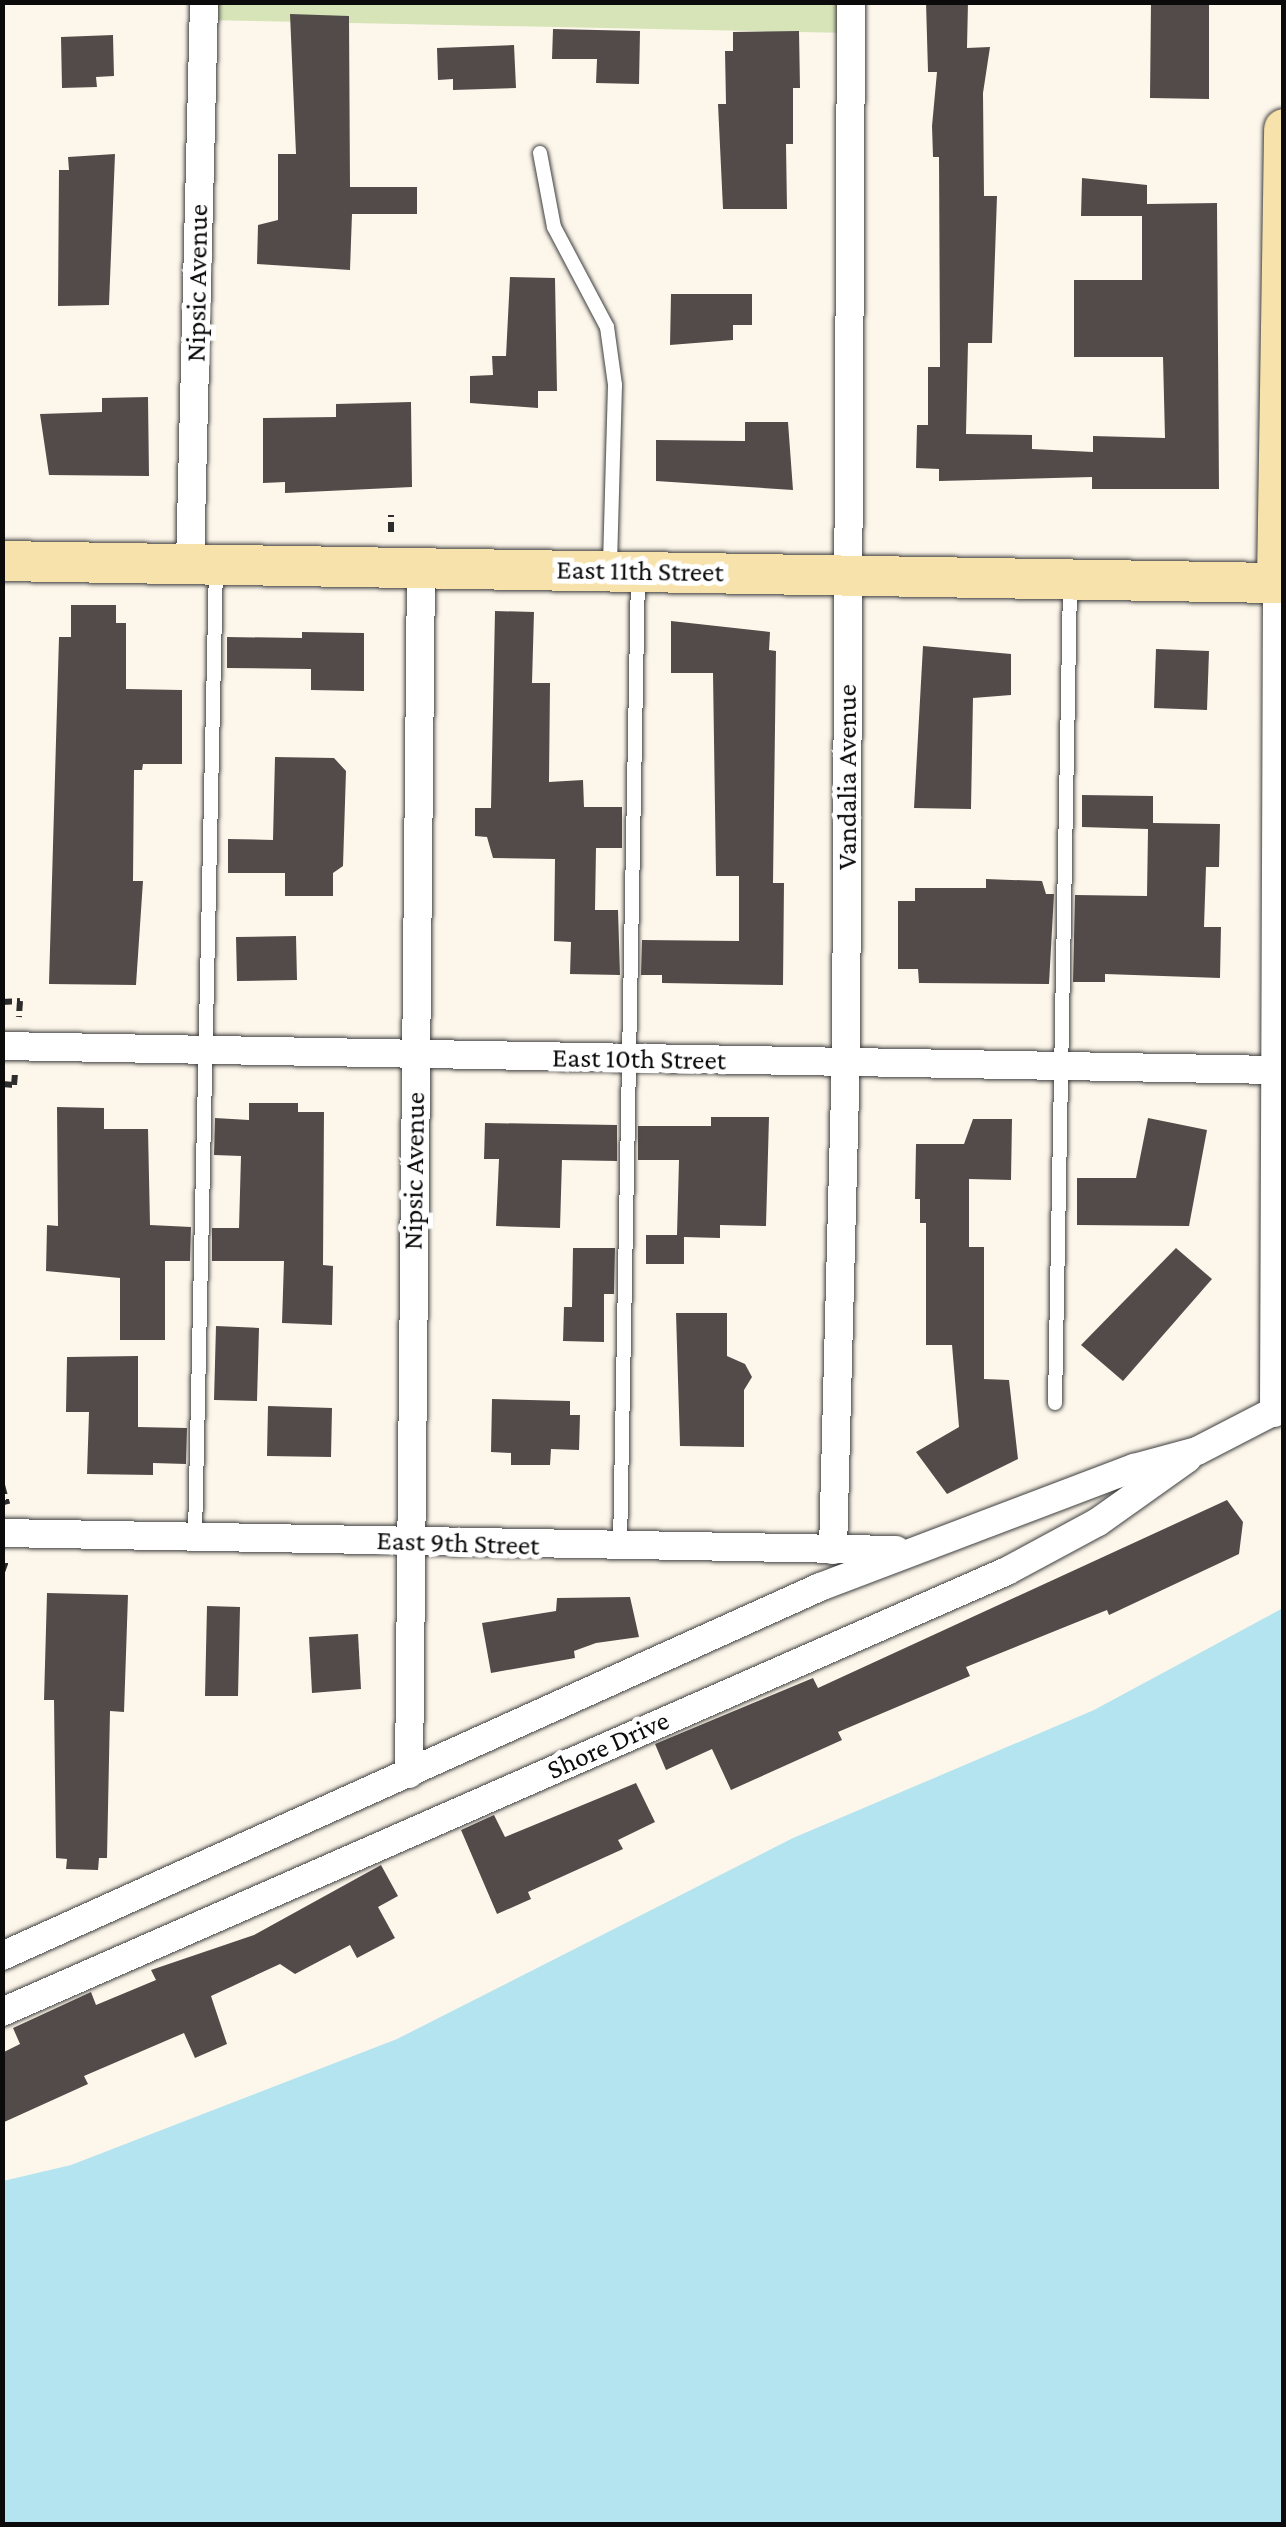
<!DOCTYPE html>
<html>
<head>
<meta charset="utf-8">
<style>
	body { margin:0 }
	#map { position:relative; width:1286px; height:2527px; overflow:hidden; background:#fdf7eb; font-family:"Crimson Pro",serif }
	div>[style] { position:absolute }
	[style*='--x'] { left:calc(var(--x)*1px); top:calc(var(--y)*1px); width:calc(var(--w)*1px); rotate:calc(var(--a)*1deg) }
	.green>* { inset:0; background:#d6e4b8 }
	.water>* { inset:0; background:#b4e4f0 }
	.building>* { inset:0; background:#534b49 }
	.path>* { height:6px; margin-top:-3px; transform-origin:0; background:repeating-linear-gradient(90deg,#2d2d2d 0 10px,transparent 0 15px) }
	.roads { filter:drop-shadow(0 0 2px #3e3e3e) drop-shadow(0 0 2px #3e3e3e) }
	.lane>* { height:14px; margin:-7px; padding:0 7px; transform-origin:7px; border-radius:7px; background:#fff }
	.street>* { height:28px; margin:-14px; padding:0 14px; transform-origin:14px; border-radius:14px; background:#fff }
	.secondary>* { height:40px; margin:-20px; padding:0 20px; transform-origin:20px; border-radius:20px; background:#f8e2ab }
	span { translate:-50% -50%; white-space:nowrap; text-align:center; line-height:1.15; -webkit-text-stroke:10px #fff; paint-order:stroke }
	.street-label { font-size:28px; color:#0b0b0b }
	.frame { position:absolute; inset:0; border:5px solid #0b0b0b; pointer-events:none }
</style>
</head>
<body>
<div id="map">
	<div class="green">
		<div style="clip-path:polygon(204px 2px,851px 3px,850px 33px,204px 20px)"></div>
	</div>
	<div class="water">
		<div style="clip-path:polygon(1283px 1608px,1283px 2524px,3px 2524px,3px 2181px,71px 2165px,397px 2039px,793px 1838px,1094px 1710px)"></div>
	</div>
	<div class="building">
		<div style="clip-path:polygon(926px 2px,968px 2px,967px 48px,990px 47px,983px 93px,984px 196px,997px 196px,992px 343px,968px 343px,966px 434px,1032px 435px,1032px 449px,1093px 452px,1093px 436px,1165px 438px,1163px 357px,1074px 357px,1074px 280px,1142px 280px,1142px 216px,1081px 216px,1082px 178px,1147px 185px,1147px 204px,1217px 203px,1219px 489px,1092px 489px,1092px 477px,939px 481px,939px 469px,916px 468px,917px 425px,928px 425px,928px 367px,940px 367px,939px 157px,933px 157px,932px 126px,937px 72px,928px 72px)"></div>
		<div style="clip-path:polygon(1151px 2px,1209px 2px,1209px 99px,1150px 98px)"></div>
		<div style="clip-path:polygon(290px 14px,349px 16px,350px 187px,417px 187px,417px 214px,352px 214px,350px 270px,257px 264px,258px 225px,278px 220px,278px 154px,296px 154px)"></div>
		<div style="clip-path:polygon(553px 29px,640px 31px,639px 84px,596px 83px,597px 59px,552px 59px)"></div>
		<div style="clip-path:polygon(799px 31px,800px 88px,793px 88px,793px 144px,786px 144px,787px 209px,723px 209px,718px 104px,726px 104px,725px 51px,733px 51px,733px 32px)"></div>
		<div style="clip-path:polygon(113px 35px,114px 76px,96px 77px,97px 87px,62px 88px,61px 37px)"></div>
		<div style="clip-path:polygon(514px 45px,516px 88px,453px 90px,453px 79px,438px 80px,437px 48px)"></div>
		<div style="clip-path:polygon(115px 154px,109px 305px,58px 306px,59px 170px,69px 170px,68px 157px)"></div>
		<div style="clip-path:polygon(510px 277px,555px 278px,557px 391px,538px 391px,538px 408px,470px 403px,470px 376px,493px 375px,492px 356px,506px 356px)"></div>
		<div style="clip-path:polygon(671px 294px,752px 294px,752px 325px,733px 325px,733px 340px,670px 345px)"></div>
		<div style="clip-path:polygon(148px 397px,149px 476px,49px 475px,40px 414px,102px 412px,102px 398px)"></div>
		<div style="clip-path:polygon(411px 402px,412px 487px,285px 493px,285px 482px,263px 483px,263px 418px,336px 417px,336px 404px)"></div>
		<div style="clip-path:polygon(745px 422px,788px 422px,793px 490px,656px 481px,656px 440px,745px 441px)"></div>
		<div style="clip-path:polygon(71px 605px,116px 605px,116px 623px,126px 623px,126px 689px,182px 690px,182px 764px,143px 764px,142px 770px,134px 770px,133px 881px,143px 881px,136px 985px,49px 984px,59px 637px,71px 637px)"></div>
		<div style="clip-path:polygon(495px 611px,534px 612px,532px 683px,550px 683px,549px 782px,583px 780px,584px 807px,622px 807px,622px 848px,596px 848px,595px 910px,618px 910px,620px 975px,570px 974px,571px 942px,554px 941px,555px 859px,493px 858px,487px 837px,475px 836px,475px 808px,491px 808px)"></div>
		<div style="clip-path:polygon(671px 621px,770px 632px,769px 650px,776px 651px,773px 883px,784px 883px,783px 985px,662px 983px,662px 975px,641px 975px,642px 940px,739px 941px,739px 876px,716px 876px,713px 673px,671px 673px)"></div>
		<div style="clip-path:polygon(302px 632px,364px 633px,364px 691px,311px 690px,311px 669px,227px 668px,227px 637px,302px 638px)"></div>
		<div style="clip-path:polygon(923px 646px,1011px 654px,1011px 695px,973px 698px,971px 809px,914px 808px)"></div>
		<div style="clip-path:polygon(1156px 649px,1209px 651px,1207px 710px,1154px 708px)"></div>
		<div style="clip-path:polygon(275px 757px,334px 758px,346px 771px,343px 866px,333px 873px,333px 896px,285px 896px,285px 873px,228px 873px,228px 839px,273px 840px)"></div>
		<div style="clip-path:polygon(1082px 795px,1153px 796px,1153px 823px,1220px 824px,1219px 867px,1206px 867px,1204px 927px,1221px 927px,1220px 978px,1105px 974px,1105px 982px,1073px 982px,1075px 895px,1147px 896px,1148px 829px,1082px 827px)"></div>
		<div style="clip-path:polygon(986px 879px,1042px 881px,1046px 894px,1054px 894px,1049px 984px,919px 983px,918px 969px,898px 969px,898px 901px,915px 901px,915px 888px,986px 888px)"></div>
		<div style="clip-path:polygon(296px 936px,297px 980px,237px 981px,236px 937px)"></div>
		<div style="clip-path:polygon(249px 1103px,298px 1103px,298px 1112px,324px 1112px,323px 1265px,333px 1266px,332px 1325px,282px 1323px,284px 1261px,212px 1261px,212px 1228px,239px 1228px,241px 1156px,214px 1155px,215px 1118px,249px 1120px)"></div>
		<div style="clip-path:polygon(57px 1107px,104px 1108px,104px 1129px,148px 1129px,150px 1225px,191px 1227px,190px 1261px,165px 1261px,165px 1340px,120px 1340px,120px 1278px,46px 1271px,47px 1225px,58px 1226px)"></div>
		<div style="clip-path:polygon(711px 1117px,769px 1117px,766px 1226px,720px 1225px,720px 1238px,684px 1237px,684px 1264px,646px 1264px,646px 1235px,677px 1235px,679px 1160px,638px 1160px,638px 1126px,711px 1126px)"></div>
		<div style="clip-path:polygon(1148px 1118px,1207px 1130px,1189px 1226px,1077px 1225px,1077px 1178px,1136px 1178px)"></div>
		<div style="clip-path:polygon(973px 1119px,1012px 1119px,1011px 1180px,969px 1179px,969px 1247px,984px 1247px,984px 1379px,1009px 1380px,1018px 1459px,947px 1494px,916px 1452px,959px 1427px,952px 1345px,926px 1345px,926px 1223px,920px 1223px,920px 1199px,915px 1199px,916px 1144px,964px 1144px)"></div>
		<div style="clip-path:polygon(485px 1123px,617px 1125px,617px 1161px,562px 1160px,560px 1228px,496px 1226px,499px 1159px,484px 1159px)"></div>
		<div style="clip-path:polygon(573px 1248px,615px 1248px,614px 1294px,604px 1294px,604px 1342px,563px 1341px,564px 1307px,572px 1307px)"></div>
		<div style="clip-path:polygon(1176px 1248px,1212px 1279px,1123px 1381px,1081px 1345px)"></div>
		<div style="clip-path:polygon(676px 1313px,727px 1313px,727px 1356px,745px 1364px,752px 1377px,744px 1390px,744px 1447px,680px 1446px)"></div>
		<div style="clip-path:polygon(216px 1326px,259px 1328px,257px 1401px,214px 1400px)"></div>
		<div style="clip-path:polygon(138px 1356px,138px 1427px,187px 1428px,186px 1464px,153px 1463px,153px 1475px,87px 1474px,89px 1412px,66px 1412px,67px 1357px)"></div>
		<div style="clip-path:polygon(492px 1399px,570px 1401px,570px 1415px,580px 1415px,579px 1450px,551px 1449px,550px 1465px,511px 1465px,511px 1453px,491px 1452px)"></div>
		<div style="clip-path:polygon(268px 1406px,332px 1408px,331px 1457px,267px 1456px)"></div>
		<div style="clip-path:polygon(1227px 1500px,1243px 1522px,1239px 1554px,1109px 1615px,1107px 1610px,966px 1667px,970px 1676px,838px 1732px,842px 1740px,731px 1790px,712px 1749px,666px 1770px,655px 1744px,813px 1678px,818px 1688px)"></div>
		<div style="clip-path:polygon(47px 1593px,128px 1595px,124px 1712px,110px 1711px,107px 1858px,99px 1858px,98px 1870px,66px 1869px,67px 1859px,56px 1858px,54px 1700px,44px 1700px)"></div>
		<div style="clip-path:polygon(630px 1597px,639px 1637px,596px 1643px,574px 1651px,575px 1658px,491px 1673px,482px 1623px,556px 1611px,557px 1598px)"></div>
		<div style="clip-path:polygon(207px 1606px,240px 1607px,238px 1696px,205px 1696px)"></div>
		<div style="clip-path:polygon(358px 1634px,361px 1689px,312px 1693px,309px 1637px)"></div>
		<div style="clip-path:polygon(636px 1783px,655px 1822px,618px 1840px,623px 1849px,528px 1892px,531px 1899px,497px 1914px,461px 1830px,494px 1815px,505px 1837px)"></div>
		<div style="clip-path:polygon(381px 1865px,398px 1896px,378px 1907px,395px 1938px,357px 1958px,350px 1945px,295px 1974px,280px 1964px,211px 1996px,227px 2044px,195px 2058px,184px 2033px,84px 2076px,88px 2084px,2px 2123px,2px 2053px,20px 2044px,13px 2028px,91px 1992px,96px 2005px,156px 1980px,151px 1970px,254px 1935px)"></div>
	</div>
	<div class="path">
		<div style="--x:391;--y:532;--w:17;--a:-90"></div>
		<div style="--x:2;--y:1002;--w:18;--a:-3"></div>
		<div style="--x:20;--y:1001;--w:16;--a:94"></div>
		<div style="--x:2;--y:1084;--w:12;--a:5"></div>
		<div style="--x:14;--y:1085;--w:11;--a:-85"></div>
		<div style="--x:2;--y:1485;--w:20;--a:75"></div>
		<div style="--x:2;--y:1572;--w:12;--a:-70"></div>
	</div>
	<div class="roads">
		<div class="lane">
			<div style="--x:540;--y:153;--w:75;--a:79.3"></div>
			<div style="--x:554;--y:227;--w:113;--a:62.1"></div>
			<div style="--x:607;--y:327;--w:59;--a:82.1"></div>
			<div style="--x:615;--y:385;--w:182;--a:91.6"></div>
			<div style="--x:1055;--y:1403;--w:819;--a:-88.95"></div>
			<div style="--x:195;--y:1536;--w:970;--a:-88.76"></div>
			<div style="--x:620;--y:1547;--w:971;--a:-88.94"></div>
		</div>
		<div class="street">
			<div style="--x:190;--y:564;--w:562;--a:-88.57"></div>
			<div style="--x:2;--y:1046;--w:1273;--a:1.08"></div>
			<div style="--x:1274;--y:1413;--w:830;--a:-89.79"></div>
			<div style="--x:1277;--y:583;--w:18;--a:-71"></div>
			<div style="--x:2;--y:1533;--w:894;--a:1.09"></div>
			<div style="--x:833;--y:1550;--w:486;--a:-88.5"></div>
			<div style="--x:846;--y:1064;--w:1062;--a:-89.73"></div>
			<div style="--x:409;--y:1774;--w:1206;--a:-89.43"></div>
			<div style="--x:2;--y:1956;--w:897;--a:-24.28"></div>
			<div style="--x:820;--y:1587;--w:336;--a:-20.8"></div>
			<div style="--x:1134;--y:1468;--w:65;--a:-15.1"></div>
			<div style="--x:1197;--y:1451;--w:98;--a:-27.3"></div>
			<div style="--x:2;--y:2012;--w:1097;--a:-23.69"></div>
			<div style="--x:1007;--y:1571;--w:103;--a:-28.3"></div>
			<div style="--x:1098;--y:1522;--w:110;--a:-35.4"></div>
		</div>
		<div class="secondary">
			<div style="--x:2;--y:561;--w:1275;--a:0.99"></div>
			<div style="--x:1277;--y:583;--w:454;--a:-89.1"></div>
		</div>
	</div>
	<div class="street-label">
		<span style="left:197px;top:283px;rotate:-89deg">Nipsic Avenue</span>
		<span style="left:640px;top:571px;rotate:1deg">East 11th Street</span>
		<span style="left:847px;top:777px;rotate:-90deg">Vandalia Avenue</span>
		<span style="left:639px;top:1059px;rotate:1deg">East 10th Street</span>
		<span style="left:414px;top:1171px;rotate:-89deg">Nipsic Avenue</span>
		<span style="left:458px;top:1543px;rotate:2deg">East 9th Street</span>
		<span style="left:608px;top:1745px;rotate:-24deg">Shore Drive</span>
	</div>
	<div class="frame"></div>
</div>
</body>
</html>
